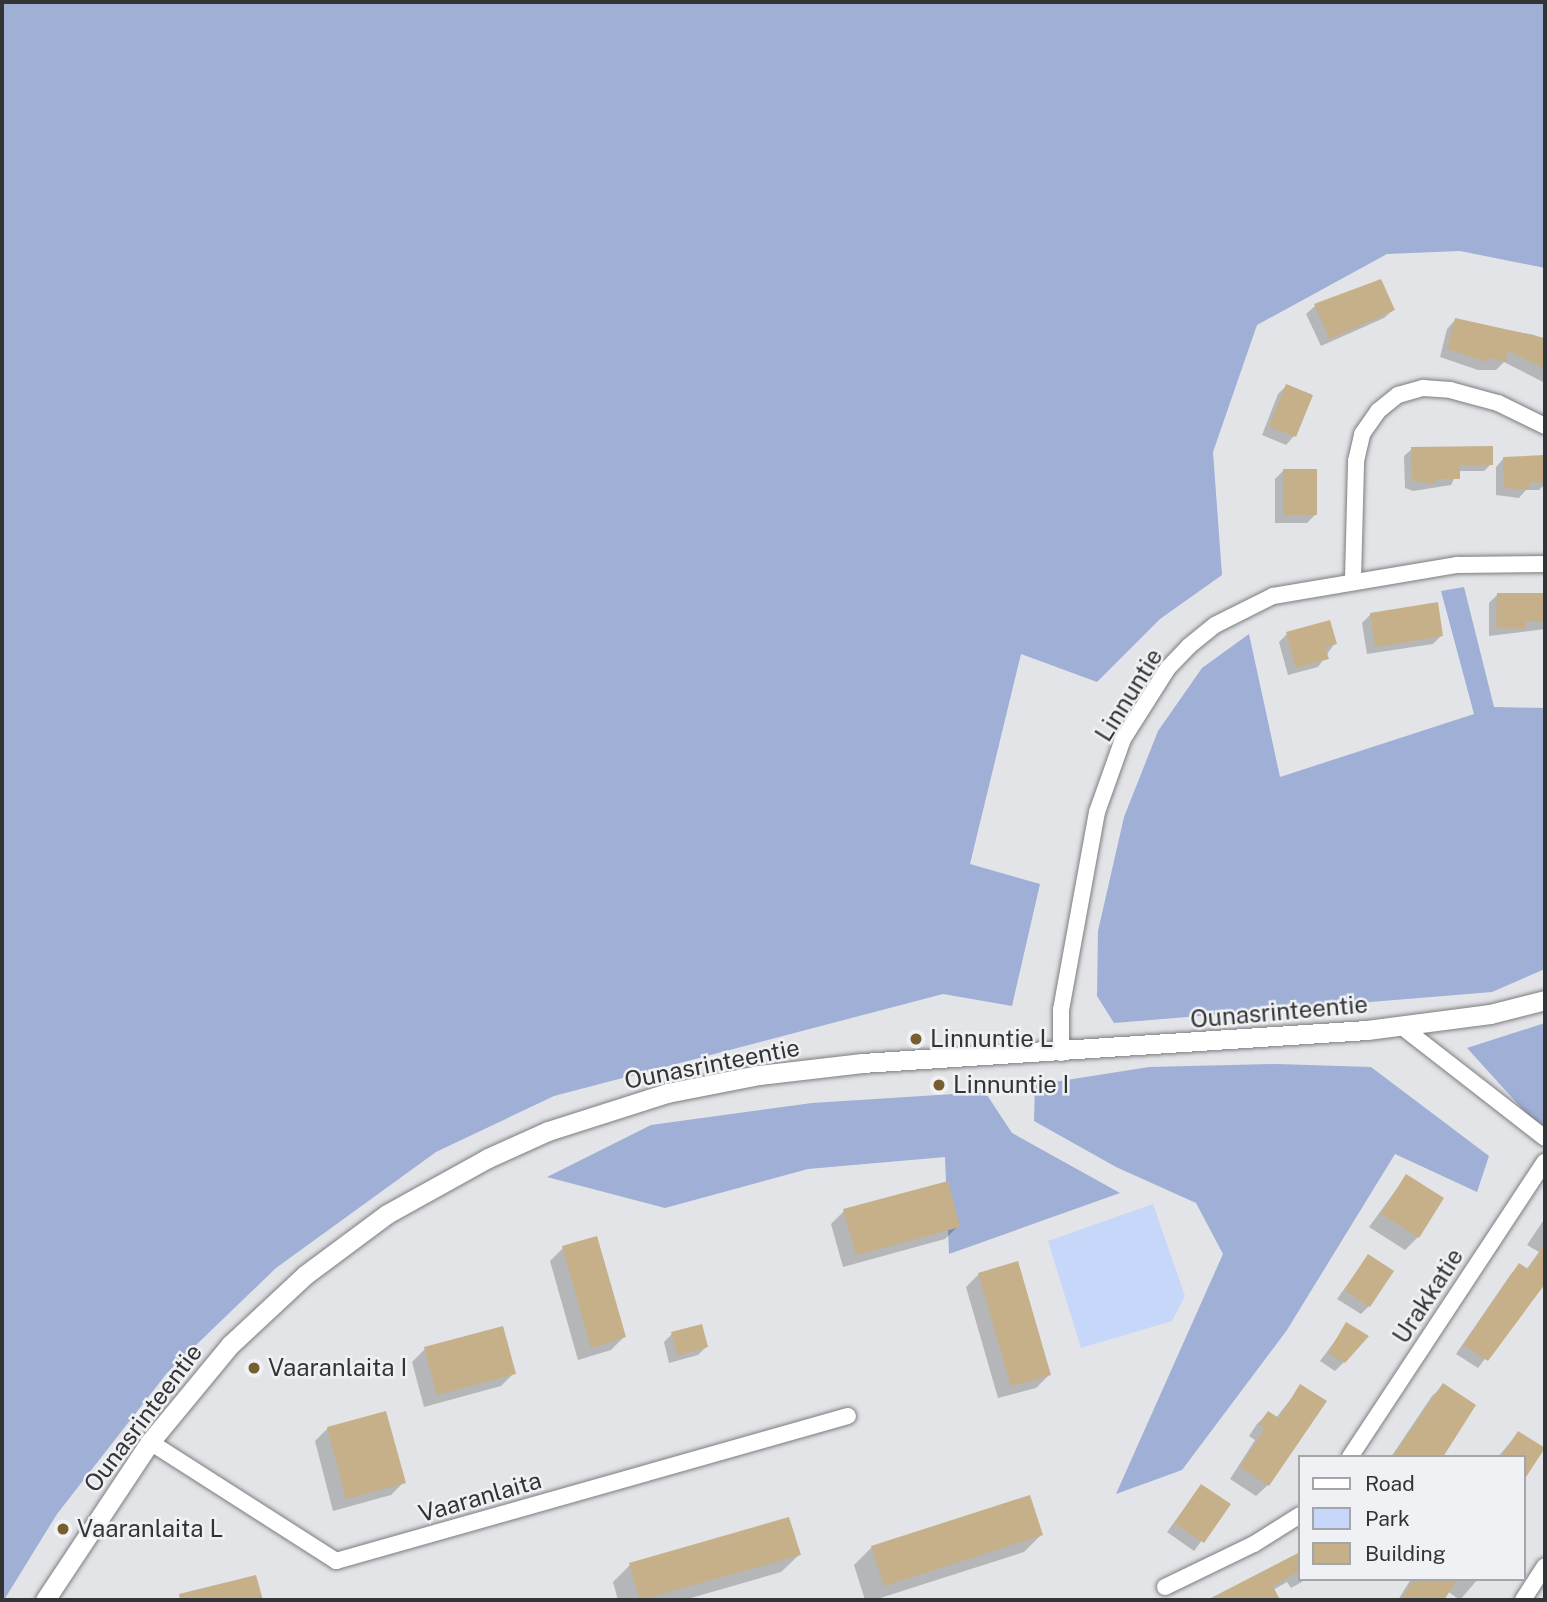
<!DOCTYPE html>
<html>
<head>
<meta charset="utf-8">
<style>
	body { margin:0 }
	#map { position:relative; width:1547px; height:1602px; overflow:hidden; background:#e2e4e7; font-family:"Public Sans",sans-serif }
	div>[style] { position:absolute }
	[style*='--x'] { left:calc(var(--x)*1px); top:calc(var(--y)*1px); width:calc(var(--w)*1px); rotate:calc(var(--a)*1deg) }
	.green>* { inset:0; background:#c7d7fa }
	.forest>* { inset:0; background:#9fafd6 }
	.shadow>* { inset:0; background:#0003 }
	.building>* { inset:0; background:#c6b089 }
	.roads { filter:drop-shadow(0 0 2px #7c7d80) drop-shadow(0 0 2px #7c7d80) }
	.minor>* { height:16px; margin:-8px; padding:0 8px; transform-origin:8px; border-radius:8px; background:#fff }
	.tertiary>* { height:19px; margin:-9.5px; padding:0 9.5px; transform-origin:9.5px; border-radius:9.5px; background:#fff }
	.dots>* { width:19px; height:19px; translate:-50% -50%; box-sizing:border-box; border:4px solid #f0f1f4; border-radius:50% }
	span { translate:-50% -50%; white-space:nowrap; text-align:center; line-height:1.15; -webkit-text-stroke:5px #f0f1f4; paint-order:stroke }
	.street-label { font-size:24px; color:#333435 }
	.poi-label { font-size:24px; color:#333435 }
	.left { translate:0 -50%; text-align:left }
	.frame { position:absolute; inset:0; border:4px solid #333435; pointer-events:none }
	.legend { position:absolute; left:1298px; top:1455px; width:228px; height:126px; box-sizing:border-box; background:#f0f1f4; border:2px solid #a4a5a8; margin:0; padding:9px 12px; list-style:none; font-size:21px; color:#333435 }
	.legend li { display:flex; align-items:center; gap:14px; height:35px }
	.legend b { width:35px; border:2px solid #a4a5a8 }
</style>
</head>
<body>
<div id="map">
	<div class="green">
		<div style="clip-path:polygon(1153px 1204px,1185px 1296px,1172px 1321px,1081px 1348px,1048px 1241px)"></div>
	</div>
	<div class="forest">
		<div style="clip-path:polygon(2px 2px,1545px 2px,1545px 268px,1460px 251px,1387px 254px,1257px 325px,1213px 452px,1222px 575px,1160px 619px,1097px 682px,1021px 654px,970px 864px,1040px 884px,1012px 1006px,943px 994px,554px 1096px,436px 1152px,276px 1268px,167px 1373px,57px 1514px,4px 1600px)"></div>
		<div style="clip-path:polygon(1464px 587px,1494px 707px,1545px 708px,1545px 969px,1492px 992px,1114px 1023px,1097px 996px,1098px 931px,1124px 817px,1158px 731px,1202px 668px,1249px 634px,1280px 777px,1474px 714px,1441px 591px)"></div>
		<div style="clip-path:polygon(1545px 1023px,1545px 1134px,1467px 1048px)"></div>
		<div style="clip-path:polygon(1277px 1064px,1371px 1067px,1489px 1156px,1477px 1192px,1395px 1154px,1287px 1330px,1182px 1470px,1116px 1494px,1223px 1254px,1196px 1203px,1116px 1167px,1034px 1121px,1035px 1085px,1149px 1067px)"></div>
		<div style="clip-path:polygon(985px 1092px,1012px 1133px,1120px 1193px,949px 1254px,945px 1157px,808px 1169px,665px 1208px,547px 1177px,651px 1125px,812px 1103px)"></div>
	</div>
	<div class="shadow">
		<div style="clip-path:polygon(1315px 306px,1393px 310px,1384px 318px,1321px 346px,1306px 314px)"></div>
		<div style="clip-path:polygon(1455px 320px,1534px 335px,1545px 341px,1545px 383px,1504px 362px,1496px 370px,1478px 370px,1440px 357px,1447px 329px)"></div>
		<div style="clip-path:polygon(1286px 386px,1294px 436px,1286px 445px,1262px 435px,1278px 394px)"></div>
		<div style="clip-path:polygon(1412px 449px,1491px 464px,1484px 471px,1458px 471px,1451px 485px,1413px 491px,1405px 488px,1404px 456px)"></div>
		<div style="clip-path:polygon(1545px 457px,1545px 484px,1539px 490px,1526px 490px,1519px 498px,1496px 495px,1496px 467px,1504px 458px)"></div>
		<div style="clip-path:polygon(1283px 471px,1315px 515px,1307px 523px,1275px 523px,1275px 479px)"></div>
		<div style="clip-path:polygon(1545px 593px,1545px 629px,1489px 636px,1489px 603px,1497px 595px)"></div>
		<div style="clip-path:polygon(1371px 614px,1441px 636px,1433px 644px,1367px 654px,1362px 623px)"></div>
		<div style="clip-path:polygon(1287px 634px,1335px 643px,1318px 667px,1288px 675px,1279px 642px)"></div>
		<div style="clip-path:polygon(1406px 1176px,1418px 1237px,1405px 1250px,1369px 1227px)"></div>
		<div style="clip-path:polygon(844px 1211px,958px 1226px,945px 1239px,843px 1267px,831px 1224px)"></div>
		<div style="clip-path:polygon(1545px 1218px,1545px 1280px,1478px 1368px,1456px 1354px,1511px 1274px,1520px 1265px,1526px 1270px,1539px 1252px,1527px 1245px)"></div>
		<div style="clip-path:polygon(563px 1248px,624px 1337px,611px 1350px,578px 1360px,550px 1261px)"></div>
		<div style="clip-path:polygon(1368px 1256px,1369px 1306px,1361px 1314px,1337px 1299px)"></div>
		<div style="clip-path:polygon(979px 1274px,1049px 1375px,1036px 1388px,998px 1398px,966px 1287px)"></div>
		<div style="clip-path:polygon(1347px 1325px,1344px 1362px,1335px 1371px,1320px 1361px)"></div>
		<div style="clip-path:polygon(672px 1334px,706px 1347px,698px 1355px,669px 1363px,664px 1342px)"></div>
		<div style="clip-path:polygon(425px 1349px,514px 1373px,501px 1386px,424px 1407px,412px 1362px)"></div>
		<div style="clip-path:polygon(1301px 1386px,1268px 1485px,1256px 1496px,1230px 1479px,1255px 1440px,1249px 1436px,1257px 1424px,1268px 1413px,1276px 1418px)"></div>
		<div style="clip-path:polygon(1443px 1386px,1437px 1457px,1391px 1457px,1432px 1396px)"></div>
		<div style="clip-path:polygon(328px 1428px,404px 1482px,391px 1495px,333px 1511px,315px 1441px)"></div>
		<div style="clip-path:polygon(1518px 1433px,1542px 1449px,1524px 1457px,1498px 1457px)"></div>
		<div style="clip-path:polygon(1201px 1486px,1229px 1504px,1194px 1551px,1167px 1532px)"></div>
		<div style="clip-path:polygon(1041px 1535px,1024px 1552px,874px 1600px,865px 1600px,854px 1565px,872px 1547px)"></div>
		<div style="clip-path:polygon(1300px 1554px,1300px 1579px,1307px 1579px,1291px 1588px,1287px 1582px,1273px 1590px,1279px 1600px,1218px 1600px)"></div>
		<div style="clip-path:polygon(799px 1555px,781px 1572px,684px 1600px,618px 1600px,613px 1582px,630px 1565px)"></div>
		<div style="clip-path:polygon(1411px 1579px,1478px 1579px,1460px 1600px,1447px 1591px,1441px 1600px,1398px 1600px)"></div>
	</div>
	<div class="building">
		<div style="clip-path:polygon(1381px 279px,1395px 310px,1330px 339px,1314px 304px)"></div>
		<div style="clip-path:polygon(1455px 318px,1545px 338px,1545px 369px,1508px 351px,1506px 362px,1489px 358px,1488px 362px,1447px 349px)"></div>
		<div style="clip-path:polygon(1286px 384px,1313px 395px,1296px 437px,1269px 427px)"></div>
		<div style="clip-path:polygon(1493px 446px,1493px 465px,1460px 465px,1460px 479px,1436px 479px,1436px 484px,1412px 481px,1411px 447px)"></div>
		<div style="clip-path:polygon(1545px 455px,1545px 482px,1529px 483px,1529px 490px,1504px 488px,1503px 457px)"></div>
		<div style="clip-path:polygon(1283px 469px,1317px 469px,1317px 515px,1283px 515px)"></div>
		<div style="clip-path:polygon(1497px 593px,1545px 593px,1545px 621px,1526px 621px,1526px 629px,1496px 628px)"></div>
		<div style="clip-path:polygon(1438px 602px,1443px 636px,1375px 647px,1370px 613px)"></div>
		<div style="clip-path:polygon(1330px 620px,1337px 644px,1325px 647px,1329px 659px,1296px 668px,1286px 632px)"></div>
		<div style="clip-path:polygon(1406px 1174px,1444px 1198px,1419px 1238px,1381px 1214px)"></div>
		<div style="clip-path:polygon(948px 1181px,960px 1227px,856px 1255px,843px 1209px)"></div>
		<div style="clip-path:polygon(597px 1236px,626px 1337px,591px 1348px,562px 1246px)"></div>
		<div style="clip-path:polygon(1545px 1243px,1545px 1284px,1488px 1361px,1463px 1345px,1519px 1263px,1528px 1269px)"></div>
		<div style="clip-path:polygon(1368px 1254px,1394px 1271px,1370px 1307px,1344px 1290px)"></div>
		<div style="clip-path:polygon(1018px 1261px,1051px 1375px,1011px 1386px,978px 1273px)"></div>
		<div style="clip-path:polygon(1346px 1322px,1369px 1336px,1345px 1363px,1328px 1353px)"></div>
		<div style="clip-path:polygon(702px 1324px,708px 1347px,678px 1356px,671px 1332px)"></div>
		<div style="clip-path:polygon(503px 1326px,516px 1374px,437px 1395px,424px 1347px)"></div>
		<div style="clip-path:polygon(1443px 1383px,1476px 1405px,1443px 1457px,1392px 1457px)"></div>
		<div style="clip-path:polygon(1300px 1384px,1327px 1401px,1269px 1486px,1240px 1467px,1265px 1428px,1259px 1424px,1268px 1411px,1279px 1418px)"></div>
		<div style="clip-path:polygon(386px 1411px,406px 1483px,346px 1499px,327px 1427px)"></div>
		<div style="clip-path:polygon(1518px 1431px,1545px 1448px,1524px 1480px,1524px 1457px,1501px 1457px)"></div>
		<div style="clip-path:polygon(1201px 1484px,1231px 1504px,1204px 1543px,1174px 1523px)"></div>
		<div style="clip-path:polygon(1030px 1495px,1043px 1535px,884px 1586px,871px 1546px)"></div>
		<div style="clip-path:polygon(789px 1517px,801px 1555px,640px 1600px,629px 1563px)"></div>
		<div style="clip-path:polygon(1300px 1552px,1300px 1571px,1273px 1586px,1280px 1600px,1207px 1600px)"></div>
		<div style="clip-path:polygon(256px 1575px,263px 1600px,180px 1600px,179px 1594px)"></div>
		<div style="clip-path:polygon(1414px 1579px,1458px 1579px,1444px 1600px,1400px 1600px)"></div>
	</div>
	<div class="roads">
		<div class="minor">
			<div style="--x:1353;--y:579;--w:118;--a:-88.5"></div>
			<div style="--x:1356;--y:461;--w:28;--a:-77"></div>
			<div style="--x:1362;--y:434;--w:28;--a:-55"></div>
			<div style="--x:1378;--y:411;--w:26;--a:-39"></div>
			<div style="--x:1398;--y:395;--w:26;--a:-16"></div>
			<div style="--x:1423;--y:388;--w:27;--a:4"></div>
			<div style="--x:1450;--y:390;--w:50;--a:15.2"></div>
			<div style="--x:1498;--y:403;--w:52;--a:26.1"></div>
			<div style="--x:1401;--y:1026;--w:182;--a:37.9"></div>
			<div style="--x:1061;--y:1053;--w:43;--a:-90"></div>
			<div style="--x:1061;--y:1010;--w:201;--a:-79.7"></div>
			<div style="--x:1097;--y:812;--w:77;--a:-70.4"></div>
			<div style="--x:1123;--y:739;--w:84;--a:-57.6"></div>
			<div style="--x:1168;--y:668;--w:30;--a:-46"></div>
			<div style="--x:1189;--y:646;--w:33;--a:-39"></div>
			<div style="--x:1215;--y:625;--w:65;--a:-26.6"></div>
			<div style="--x:1273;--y:596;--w:187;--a:-9.6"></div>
			<div style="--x:1457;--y:565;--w:88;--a:-0.7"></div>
			<div style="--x:150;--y:1442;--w:221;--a:32.6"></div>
			<div style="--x:336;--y:1561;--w:532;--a:-15.81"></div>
			<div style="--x:1350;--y:1457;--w:354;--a:-56.6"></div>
			<div style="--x:1165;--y:1587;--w:99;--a:-25.8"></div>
			<div style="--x:1254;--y:1544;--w:54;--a:-32.2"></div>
			<div style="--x:1523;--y:1600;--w:40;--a:-57.1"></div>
		</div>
		<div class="tertiary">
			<div style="--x:45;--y:1600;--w:190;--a:-56.4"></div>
			<div style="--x:150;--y:1442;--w:126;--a:-50.5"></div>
			<div style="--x:230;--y:1345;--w:103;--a:-43"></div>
			<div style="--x:305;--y:1275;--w:102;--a:-36.6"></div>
			<div style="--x:387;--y:1214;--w:115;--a:-29"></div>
			<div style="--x:488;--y:1158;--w:66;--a:-24.2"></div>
			<div style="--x:548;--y:1131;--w:125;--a:-17.7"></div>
			<div style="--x:667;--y:1093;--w:94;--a:-11.1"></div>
			<div style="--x:759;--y:1075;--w:104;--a:-6.6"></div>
			<div style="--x:862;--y:1063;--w:506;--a:-3.74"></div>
			<div style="--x:1367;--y:1030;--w:124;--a:-7.4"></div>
			<div style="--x:1490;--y:1014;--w:57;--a:-14.3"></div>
		</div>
	</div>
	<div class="dots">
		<div style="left:916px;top:1039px;background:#775e2f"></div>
		<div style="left:939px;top:1085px;background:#775e2f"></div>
		<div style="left:254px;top:1368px;background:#775e2f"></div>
		<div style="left:63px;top:1529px;background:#775e2f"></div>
	</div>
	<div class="street-label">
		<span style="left:1129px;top:695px;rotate:-58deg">Linnuntie</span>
		<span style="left:1279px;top:1012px;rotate:-5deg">Ounasrinteentie</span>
		<span style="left:712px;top:1064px;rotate:-11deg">Ounasrinteentie</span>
		<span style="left:1428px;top:1296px;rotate:-57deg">Urakkatie</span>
		<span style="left:143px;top:1418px;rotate:-53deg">Ounasrinteentie</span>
		<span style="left:480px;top:1497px;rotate:-16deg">Vaaranlaita</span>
	</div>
	<div class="poi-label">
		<span class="left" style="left:930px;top:1039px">Linnuntie L</span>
		<span class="left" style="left:953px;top:1085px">Linnuntie I</span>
		<span class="left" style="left:268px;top:1368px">Vaaranlaita I</span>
		<span class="left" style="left:77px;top:1529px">Vaaranlaita L</span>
	</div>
	<div class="frame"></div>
	<ul class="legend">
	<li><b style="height:9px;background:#fff"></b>Road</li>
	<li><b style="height:19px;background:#c7d7fa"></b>Park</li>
	<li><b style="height:19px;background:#c6b089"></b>Building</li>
	</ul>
</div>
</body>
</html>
